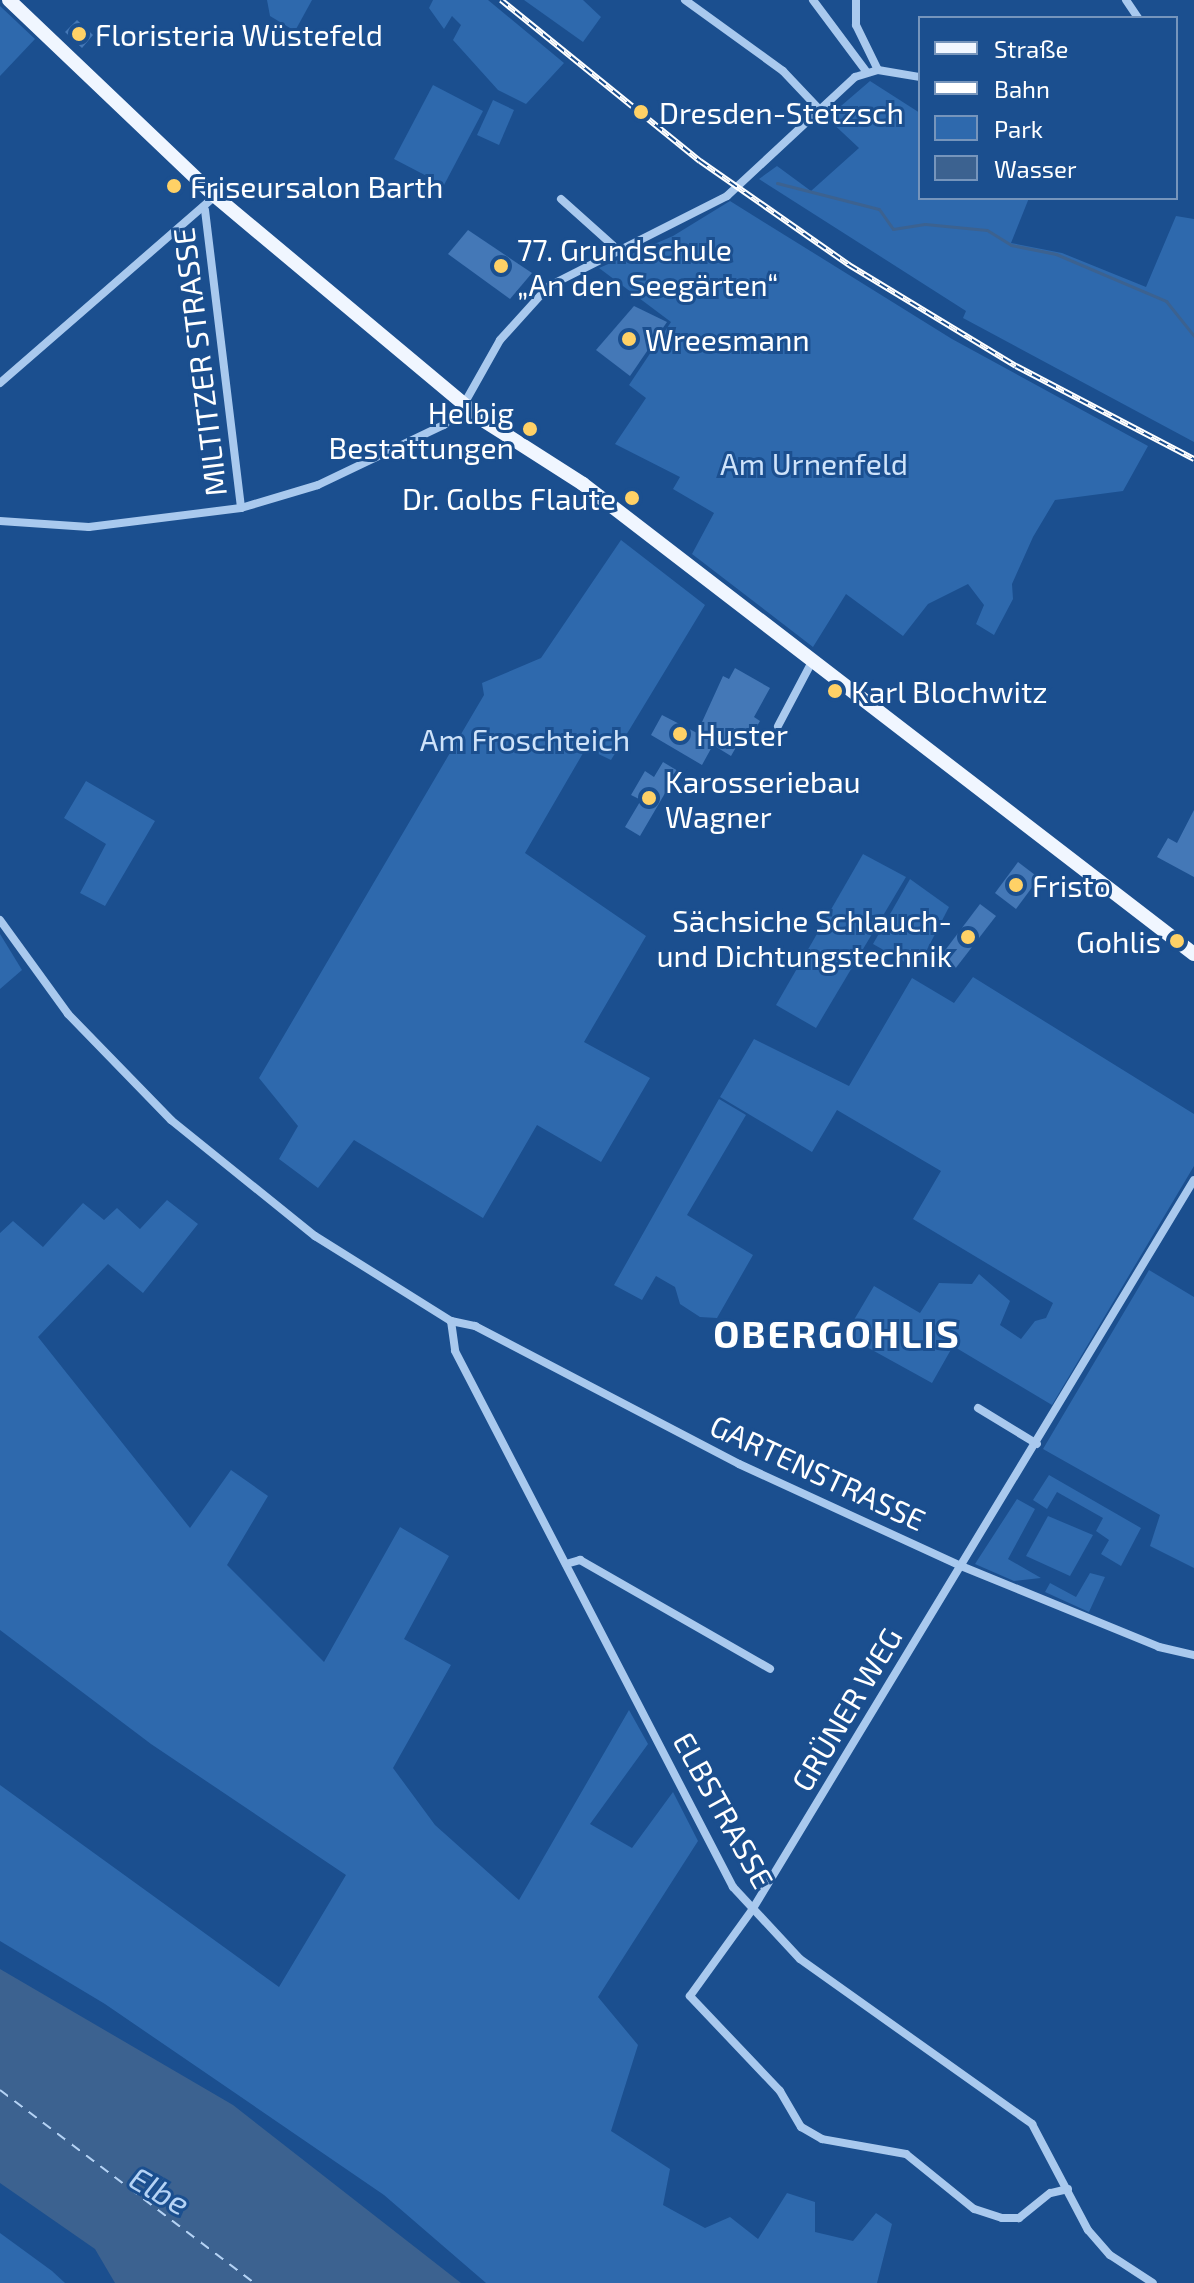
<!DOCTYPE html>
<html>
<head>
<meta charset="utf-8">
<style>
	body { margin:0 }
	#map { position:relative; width:1194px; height:2283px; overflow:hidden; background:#1b4f8f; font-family:"Exo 2",sans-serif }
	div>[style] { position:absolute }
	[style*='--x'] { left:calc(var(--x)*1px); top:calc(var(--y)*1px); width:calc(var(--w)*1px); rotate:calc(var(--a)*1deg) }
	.green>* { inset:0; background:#2e69ad }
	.water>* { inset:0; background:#3c6290 }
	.stream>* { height:3px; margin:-1.5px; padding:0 1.5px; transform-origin:1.5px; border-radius:1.5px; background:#3c6290 }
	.ferry>* { height:2px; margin-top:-1px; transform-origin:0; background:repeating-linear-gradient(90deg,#b5d3f5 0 10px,transparent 0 18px) }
	.building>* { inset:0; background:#4478b7 }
	.street>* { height:8px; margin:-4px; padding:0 4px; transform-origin:4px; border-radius:4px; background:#a9c9ee }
	.primary>* { height:14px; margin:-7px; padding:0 7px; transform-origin:7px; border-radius:7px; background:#f0f6ff }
	.rail>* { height:6px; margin-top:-3px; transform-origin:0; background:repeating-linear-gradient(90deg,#1b4f8f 0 9px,#fff 0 18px); box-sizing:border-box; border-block:2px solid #fff }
	.dots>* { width:22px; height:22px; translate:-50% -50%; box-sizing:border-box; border:4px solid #1b4f8f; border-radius:50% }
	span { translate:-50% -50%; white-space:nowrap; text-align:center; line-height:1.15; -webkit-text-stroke:6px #1b4f8f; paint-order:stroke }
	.poi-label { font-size:30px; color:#fff }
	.left { translate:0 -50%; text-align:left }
	.right { translate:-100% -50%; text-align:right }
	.street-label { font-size:30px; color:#fff }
	.park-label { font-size:30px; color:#cfe3fa }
	.water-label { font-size:32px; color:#b5d3f5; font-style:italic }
	.district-label { font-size:38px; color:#fff; font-weight:700; letter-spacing:2px }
	.legend { position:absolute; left:918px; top:16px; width:260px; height:184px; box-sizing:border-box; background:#1b4f8f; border:2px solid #7695bc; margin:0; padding:10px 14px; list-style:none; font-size:24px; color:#fff }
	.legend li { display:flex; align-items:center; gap:16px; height:40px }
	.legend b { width:40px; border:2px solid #7695bc }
</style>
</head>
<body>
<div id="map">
	<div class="green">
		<div style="clip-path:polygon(267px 0,312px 0,295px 31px,270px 16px)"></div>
		<div style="clip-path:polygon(433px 0,488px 0,564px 63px,526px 104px,498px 90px,453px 40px,461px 25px,452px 16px,444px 29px,429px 8px)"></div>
		<div style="clip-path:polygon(524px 0,583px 0,601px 17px,583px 42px)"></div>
		<div style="clip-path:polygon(0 6px,35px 39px,0 76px)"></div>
		<div style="clip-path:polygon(870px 81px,920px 113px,920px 198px,1029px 198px,1011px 243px,1062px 253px,1146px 287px,1176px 216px,1194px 219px,1194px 442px,963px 318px,966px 311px,759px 179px,777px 166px,811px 191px,859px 148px,827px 118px)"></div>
		<div style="clip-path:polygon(433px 85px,483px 111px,444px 185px,394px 159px)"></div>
		<div style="clip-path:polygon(493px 100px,514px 110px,499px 145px,477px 135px)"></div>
		<div style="clip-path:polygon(730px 201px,952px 339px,1148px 446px,1123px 491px,1055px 500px,1033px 537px,1012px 584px,1013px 599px,994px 635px,976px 624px,984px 605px,968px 584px,928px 604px,903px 636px,846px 594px,813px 647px,692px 554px,714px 513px,673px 489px,680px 477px,615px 444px,646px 398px,629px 385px,671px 322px,599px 268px,673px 236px)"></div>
		<div style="clip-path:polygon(621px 540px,705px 605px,611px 760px,586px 748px,525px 853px,646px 936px,584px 1042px,650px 1078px,601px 1162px,537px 1125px,483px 1218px,354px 1140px,318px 1188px,279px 1159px,298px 1126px,259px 1078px,484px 695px,482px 683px,541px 658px)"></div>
		<div style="clip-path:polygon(86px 781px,155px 821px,105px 906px,80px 893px,106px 844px,64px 818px)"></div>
		<div style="clip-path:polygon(863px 854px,906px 877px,816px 1028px,776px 1005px)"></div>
		<div style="clip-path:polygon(910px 879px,949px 907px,917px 969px,873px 944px)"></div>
		<div style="clip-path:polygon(0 934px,22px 970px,0 989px)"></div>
		<div style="clip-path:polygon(973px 977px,1194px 1114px,1194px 1166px,1052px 1405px,953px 1346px,932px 1383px,845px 1335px,874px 1286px,920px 1313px,939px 1283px,972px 1284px,979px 1274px,1010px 1301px,1000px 1325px,1021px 1339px,1035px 1321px,1046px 1318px,1053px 1303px,913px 1219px,941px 1171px,837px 1110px,812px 1152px,720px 1097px,754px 1039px,849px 1086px,912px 978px,954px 1003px)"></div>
		<div style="clip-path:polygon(719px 1099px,746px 1115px,687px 1215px,753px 1255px,717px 1318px,700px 1317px,680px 1304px,675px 1287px,656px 1276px,642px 1300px,614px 1285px)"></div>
		<div style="clip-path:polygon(167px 1200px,198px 1224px,143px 1293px,108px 1264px,38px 1337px,190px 1528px,231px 1470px,268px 1496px,227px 1565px,324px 1662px,400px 1527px,449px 1556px,404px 1639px,451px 1665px,393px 1768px,435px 1825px,519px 1900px,629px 1710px,648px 1744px,590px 1824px,632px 1848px,673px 1792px,698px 1841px,598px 1997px,638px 2045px,611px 2131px,670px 2169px,663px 2205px,705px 2228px,730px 2217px,758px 2239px,787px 2193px,815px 2202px,815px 2232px,853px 2241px,876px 2213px,892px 2224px,877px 2283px,486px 2283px,384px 2195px,105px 2004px,0 1941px,0 1785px,279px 1987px,346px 1875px,151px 1744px,0 1630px,0 1233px,13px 1221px,43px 1247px,83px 1203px,104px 1220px,117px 1208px,140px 1229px)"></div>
		<div style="clip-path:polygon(1149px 1270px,1194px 1297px,1194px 1568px,1150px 1546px,1160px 1515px,1043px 1449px)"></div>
		<div style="clip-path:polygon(1049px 1475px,1141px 1528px,1121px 1566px,1101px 1554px,1109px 1540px,1096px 1531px,1103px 1518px,1057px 1492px,1047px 1509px,1033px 1500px)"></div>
		<div style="clip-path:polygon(1017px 1499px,1035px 1509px,1008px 1559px,1041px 1578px,1014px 1581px,975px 1564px)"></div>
		<div style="clip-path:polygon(1048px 1516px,1093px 1535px,1070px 1576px,1026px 1556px)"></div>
		<div style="clip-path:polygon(1090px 1573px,1105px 1577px,1089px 1612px,1045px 1592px,1050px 1583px,1076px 1597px)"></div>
		<div style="clip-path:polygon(0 2233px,52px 2271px,65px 2283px,0 2283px)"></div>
	</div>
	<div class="water">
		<div style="clip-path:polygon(0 1969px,233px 2105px,461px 2283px,115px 2283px,95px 2249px,0 2183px)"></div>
	</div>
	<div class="stream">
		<div style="--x:777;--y:183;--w:105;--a:14.3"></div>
		<div style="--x:879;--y:209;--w:24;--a:55"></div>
		<div style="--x:893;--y:229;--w:32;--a:-9"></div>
		<div style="--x:925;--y:224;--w:62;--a:5.5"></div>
		<div style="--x:987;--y:230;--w:28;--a:32"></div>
		<div style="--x:1011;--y:245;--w:46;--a:11.3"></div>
		<div style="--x:1056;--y:254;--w:120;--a:23.1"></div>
		<div style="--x:1166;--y:301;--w:45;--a:51.3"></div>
	</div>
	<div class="ferry">
		<div style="--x:0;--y:2090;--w:319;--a:37.2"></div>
	</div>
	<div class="building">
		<div style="clip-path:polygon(77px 20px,93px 35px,82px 48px,65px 32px)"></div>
		<div style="clip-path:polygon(468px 230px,532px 273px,510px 299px,448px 254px)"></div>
		<div style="clip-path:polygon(634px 306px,667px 322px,630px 376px,596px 350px)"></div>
		<div style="clip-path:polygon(735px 668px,770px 688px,754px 717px,760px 721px,753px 733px,746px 730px,731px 756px,713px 745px,702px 765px,651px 735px,662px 715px,697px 733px,723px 676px,729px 679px)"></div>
		<div style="clip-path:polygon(663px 762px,678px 771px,640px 836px,625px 827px,641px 800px,631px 795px,645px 771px,654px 777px)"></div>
		<div style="clip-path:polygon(1194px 810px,1194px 877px,1157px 857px,1168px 838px,1177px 843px)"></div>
		<div style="clip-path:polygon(1018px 862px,1039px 878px,1016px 909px,995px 893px)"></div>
		<div style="clip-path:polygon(980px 904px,996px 916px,955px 969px,940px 957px)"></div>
	</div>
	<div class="street">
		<div style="--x:685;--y:0;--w:121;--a:35.9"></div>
		<div style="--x:783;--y:71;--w:54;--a:46.5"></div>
		<div style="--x:813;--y:0;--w:89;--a:53.3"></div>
		<div style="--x:856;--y:0;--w:25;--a:90"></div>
		<div style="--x:856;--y:25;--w:50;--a:63.9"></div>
		<div style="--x:1126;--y:0;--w:22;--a:56"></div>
		<div style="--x:561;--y:199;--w:75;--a:41.8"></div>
		<div style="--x:205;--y:210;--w:300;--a:83.1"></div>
		<div style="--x:0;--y:383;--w:285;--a:-41"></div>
		<div style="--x:0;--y:521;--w:89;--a:3.9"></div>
		<div style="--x:89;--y:527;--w:153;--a:-7.1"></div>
		<div style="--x:241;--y:508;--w:80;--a:-16.6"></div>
		<div style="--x:318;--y:485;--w:140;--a:-25.5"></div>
		<div style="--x:444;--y:425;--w:29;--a:-46"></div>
		<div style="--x:464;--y:404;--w:73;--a:-60.6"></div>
		<div style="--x:500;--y:340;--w:73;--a:-47.8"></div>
		<div style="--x:549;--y:286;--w:199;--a:-26.8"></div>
		<div style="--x:727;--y:196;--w:175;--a:-42.9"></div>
		<div style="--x:855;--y:77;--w:24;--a:-17"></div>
		<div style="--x:878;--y:70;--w:43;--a:9.5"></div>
		<div style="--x:778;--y:726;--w:75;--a:-62.1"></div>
		<div style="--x:0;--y:920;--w:116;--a:54.1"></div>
		<div style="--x:68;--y:1014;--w:148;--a:45.8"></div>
		<div style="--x:171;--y:1120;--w:185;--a:38.9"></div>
		<div style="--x:315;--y:1236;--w:160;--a:32"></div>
		<div style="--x:451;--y:1321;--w:25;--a:12"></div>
		<div style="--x:475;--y:1326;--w:298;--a:27.6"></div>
		<div style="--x:739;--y:1464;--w:244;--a:24.7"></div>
		<div style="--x:961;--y:1566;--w:214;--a:22.2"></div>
		<div style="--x:1159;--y:1647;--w:36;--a:13"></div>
		<div style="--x:451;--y:1321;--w:30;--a:82"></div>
		<div style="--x:455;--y:1351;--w:604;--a:62.59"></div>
		<div style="--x:733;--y:1887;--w:98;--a:47.1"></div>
		<div style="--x:800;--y:1959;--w:285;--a:35.4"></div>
		<div style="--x:1032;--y:2124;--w:120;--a:62.2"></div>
		<div style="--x:1088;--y:2230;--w:33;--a:49"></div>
		<div style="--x:1110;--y:2255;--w:51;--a:33.1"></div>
		<div style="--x:978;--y:1408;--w:69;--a:31.4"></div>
		<div style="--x:566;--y:1564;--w:15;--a:-16"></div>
		<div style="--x:580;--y:1560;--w:219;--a:29.8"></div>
		<div style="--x:1068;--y:2189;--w:18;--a:167"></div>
		<div style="--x:1050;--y:2193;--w:40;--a:141"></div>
		<div style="--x:1019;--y:2218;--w:17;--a:180"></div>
		<div style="--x:1002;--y:2218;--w:29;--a:-162"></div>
		<div style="--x:974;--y:2209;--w:87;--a:-141"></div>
		<div style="--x:906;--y:2154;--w:85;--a:-169.9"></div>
		<div style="--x:822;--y:2139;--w:24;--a:-150"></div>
		<div style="--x:801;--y:2127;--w:42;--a:-120.3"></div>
		<div style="--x:780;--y:2091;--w:131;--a:-133.5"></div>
		<div style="--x:690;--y:1996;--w:106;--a:-54.2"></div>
		<div style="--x:752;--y:1910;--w:853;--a:-58.81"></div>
	</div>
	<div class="primary">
		<div style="--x:9;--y:0;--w:284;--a:43.6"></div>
		<div style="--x:215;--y:196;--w:349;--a:39.9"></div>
		<div style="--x:483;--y:420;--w:119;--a:32.6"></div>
		<div style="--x:583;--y:484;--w:771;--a:37.57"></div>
	</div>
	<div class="rail">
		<div style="--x:501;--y:0;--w:256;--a:39"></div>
		<div style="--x:700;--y:161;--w:182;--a:34.9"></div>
		<div style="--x:849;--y:265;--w:195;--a:31.2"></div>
		<div style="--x:1016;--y:366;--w:201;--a:27.6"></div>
	</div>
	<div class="dots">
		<div style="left:79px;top:34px;background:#ffd166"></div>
		<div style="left:641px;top:112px;background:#ffd166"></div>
		<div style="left:174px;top:186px;background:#ffd166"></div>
		<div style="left:501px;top:266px;background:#ffd166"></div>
		<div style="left:629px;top:339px;background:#ffd166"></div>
		<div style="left:530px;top:429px;background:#ffd166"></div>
		<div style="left:632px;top:498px;background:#ffd166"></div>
		<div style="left:835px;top:691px;background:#ffd166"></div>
		<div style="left:680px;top:734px;background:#ffd166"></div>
		<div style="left:649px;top:798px;background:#ffd166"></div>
		<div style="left:1016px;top:885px;background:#ffd166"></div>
		<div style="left:968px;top:937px;background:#ffd166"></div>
		<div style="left:1177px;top:941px;background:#ffd166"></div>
	</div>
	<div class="poi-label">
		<span class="left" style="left:95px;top:34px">Floristeria Wüstefeld</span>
		<span class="left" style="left:659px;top:112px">Dresden-Stetzsch</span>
		<span class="left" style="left:190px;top:186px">Friseursalon Barth</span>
		<span class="left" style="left:517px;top:266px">77. Grundschule<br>„An den Seegärten“</span>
		<span class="left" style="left:645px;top:339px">Wreesmann</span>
		<span class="right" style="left:514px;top:429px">Helbig<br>Bestattungen</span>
		<span class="right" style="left:616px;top:498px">Dr. Golbs Flaute</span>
		<span class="left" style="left:851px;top:691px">Karl Blochwitz</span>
		<span class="left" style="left:696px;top:734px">Huster</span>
		<span class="left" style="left:665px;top:798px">Karosseriebau<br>Wagner</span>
		<span class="left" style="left:1032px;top:885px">Fristo</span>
		<span class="right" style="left:952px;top:937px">Sächsiche Schlauch-<br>und Dichtungstechnik</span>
		<span class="right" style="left:1161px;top:941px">Gohlis</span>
	</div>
	<div class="street-label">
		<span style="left:199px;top:362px;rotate:-97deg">MILTITZER STRASSE</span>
		<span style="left:818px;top:1472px;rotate:25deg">GARTENSTRASSE</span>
		<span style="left:846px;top:1709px;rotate:-59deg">GRÜNER WEG</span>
		<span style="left:724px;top:1810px;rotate:61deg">ELBSTRASSE</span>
	</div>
	<div class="park-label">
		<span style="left:814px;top:463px">Am Urnenfeld</span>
		<span style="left:525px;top:739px">Am Froschteich</span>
	</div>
	<div class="water-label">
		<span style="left:160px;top:2190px;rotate:30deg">Elbe</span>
	</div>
	<div class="district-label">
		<span style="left:837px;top:1334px">OBERGOHLIS</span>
	</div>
	<ul class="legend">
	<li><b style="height:10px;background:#f0f6ff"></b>Straße</li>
	<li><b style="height:10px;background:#fff"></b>Bahn</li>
	<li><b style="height:22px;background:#2e69ad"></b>Park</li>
	<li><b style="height:22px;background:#3c6290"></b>Wasser</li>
	</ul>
</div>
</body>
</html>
